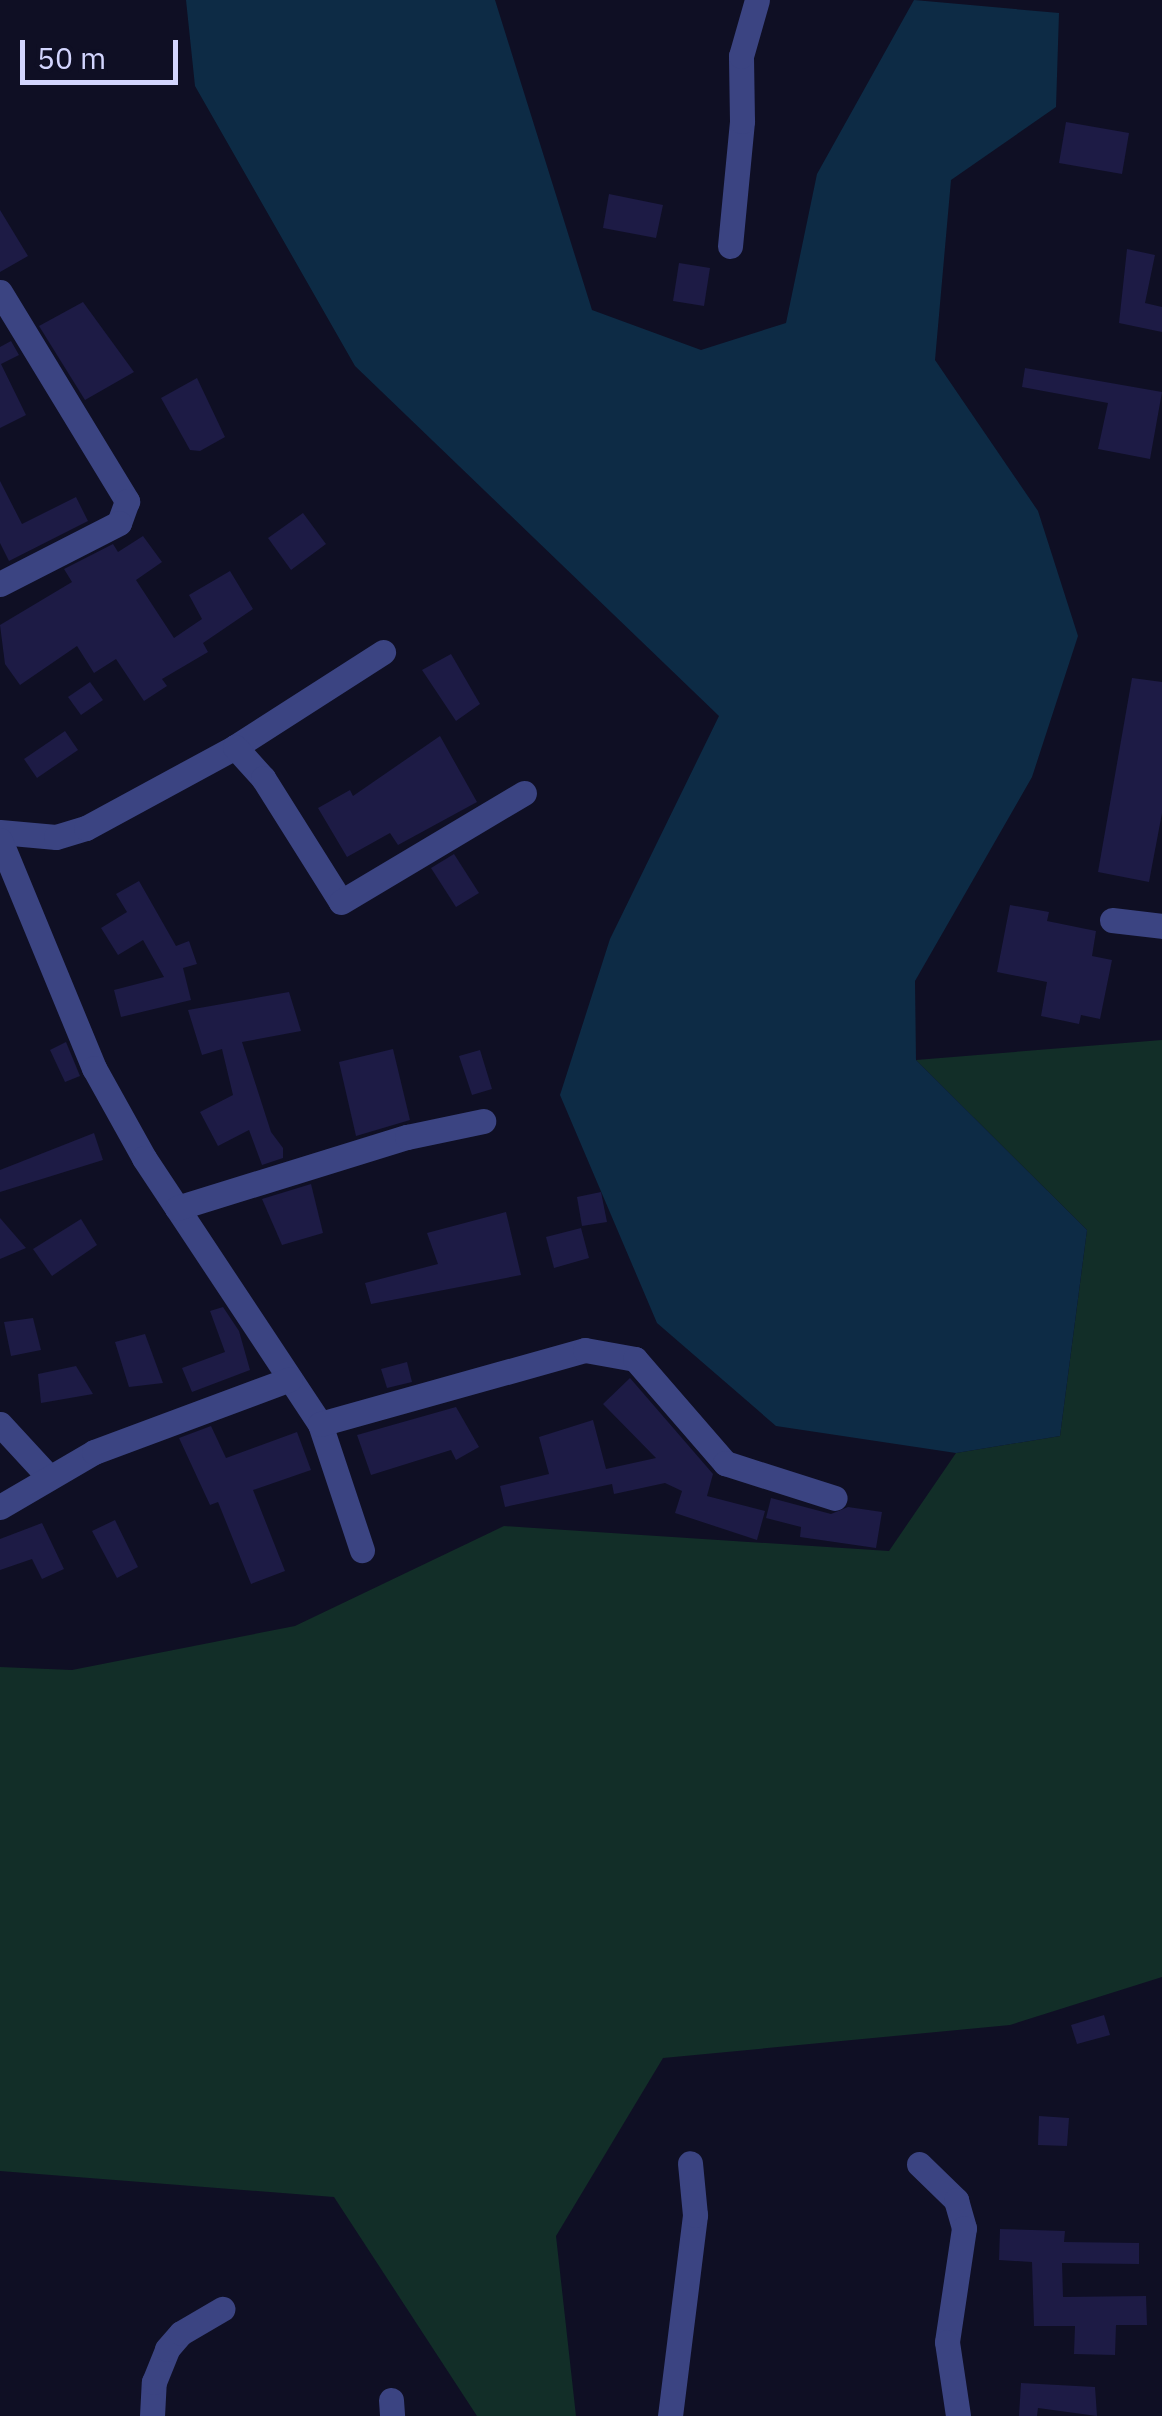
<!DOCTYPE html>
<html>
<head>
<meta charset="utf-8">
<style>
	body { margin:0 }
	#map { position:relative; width:1162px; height:2416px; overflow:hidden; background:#0f0f24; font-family:"IBM Plex Sans",sans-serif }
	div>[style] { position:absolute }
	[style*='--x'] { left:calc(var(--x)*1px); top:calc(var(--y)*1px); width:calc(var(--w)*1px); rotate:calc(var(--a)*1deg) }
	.green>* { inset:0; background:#122e28 }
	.water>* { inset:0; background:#0d2b45 }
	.building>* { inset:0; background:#1d1b45 }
	.minor>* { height:25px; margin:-12.5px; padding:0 12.5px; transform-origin:12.5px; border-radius:12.5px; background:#3b4482 }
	span { translate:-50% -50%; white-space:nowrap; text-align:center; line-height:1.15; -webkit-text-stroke:8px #0f0f24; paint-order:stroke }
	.scale { position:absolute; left:20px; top:40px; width:158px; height:45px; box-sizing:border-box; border:5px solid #d3d5fe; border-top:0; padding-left:12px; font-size:30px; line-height:35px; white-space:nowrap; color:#d3d5fe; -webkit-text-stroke:8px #0f0f24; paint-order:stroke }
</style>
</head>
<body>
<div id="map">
	<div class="green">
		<div style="clip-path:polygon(1162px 1040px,1162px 1977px,1010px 2025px,663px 2058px,556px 2236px,576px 2416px,477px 2416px,334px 2197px,0 2171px,0 1667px,72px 1670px,295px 1626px,504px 1526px,889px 1551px,956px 1453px,1060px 1436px,1087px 1230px,916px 1060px)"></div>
	</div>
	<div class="water">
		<div style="clip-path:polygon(186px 0,495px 0,592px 310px,701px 350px,786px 323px,817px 174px,914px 0,1059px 13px,1056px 107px,951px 180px,935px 360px,1038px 511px,1078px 636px,1032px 777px,915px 981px,916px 1060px,1087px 1230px,1060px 1436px,956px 1453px,776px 1426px,657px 1323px,560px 1095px,610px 939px,719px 716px,355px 366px,195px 86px)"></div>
	</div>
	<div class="building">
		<div style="clip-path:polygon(1066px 122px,1129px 133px,1122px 174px,1059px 163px)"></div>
		<div style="clip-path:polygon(609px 194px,663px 205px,656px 238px,603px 228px)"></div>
		<div style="clip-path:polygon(0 210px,28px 256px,0 272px)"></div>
		<div style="clip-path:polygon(1127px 249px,1155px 255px,1145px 303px,1162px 307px,1162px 332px,1119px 323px)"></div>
		<div style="clip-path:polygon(679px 263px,710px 268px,704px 306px,673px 301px)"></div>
		<div style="clip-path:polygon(83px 302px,134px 372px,85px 400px,39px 326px)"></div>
		<div style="clip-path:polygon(11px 341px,19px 355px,1px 364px,26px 415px,0 428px,0 347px)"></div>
		<div style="clip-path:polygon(1025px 368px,1162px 392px,1150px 459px,1098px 449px,1108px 403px,1022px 387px)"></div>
		<div style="clip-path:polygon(197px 378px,225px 437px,200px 451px,190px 450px,161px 398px)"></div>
		<div style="clip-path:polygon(0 481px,22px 524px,76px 497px,88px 521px,9px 561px,0 543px)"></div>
		<div style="clip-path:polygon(303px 513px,326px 544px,291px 570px,268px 538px)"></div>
		<div style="clip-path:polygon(143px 536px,162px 562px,136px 580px,174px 638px,202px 619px,189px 595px,230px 571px,253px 609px,203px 643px,208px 652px,162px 679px,167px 686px,144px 701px,116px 659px,94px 673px,77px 646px,20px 685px,5px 664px,0 625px,72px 582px,64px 569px,113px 544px,118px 552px)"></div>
		<div style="clip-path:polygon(451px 654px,480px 704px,456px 721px,422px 670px)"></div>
		<div style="clip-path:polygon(1132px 678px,1162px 682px,1162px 813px,1149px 882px,1098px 872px)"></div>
		<div style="clip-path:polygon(90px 682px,103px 700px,81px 715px,68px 697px)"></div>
		<div style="clip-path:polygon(65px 731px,78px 750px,37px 778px,24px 759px)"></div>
		<div style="clip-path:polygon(440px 736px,477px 802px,398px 845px,390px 833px,347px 857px,318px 808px,350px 790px,353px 796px)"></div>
		<div style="clip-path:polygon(454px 854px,479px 893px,456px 907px,431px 868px)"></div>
		<div style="clip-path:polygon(139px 881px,176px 946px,189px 941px,197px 964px,183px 968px,191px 1000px,121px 1017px,114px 990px,164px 977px,143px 940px,118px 955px,101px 928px,127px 912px,116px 894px)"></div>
		<div style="clip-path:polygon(1010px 905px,1049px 912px,1047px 921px,1096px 931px,1092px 956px,1112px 960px,1100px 1019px,1081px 1015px,1079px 1024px,1041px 1016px,1047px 982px,997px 972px)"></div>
		<div style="clip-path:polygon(289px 992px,301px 1031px,242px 1042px,271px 1132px,283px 1148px,283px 1158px,262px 1165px,249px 1130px,218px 1146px,200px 1112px,233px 1095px,222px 1049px,202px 1055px,188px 1010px)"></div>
		<div style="clip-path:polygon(66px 1042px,80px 1076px,65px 1082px,50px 1050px)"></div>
		<div style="clip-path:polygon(393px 1049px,410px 1120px,356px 1136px,339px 1062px)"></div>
		<div style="clip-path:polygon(480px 1050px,492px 1089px,472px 1095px,459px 1056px)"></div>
		<div style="clip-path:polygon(94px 1133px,103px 1160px,0 1192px,0 1170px)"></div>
		<div style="clip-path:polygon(311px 1184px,323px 1233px,282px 1245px,262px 1199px)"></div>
		<div style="clip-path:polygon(601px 1192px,607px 1222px,582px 1226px,577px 1197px)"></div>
		<div style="clip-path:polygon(506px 1212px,521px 1275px,371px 1304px,365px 1283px,438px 1264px,427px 1233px)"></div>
		<div style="clip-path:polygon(0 1218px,26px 1248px,0 1259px)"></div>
		<div style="clip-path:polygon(81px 1219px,97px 1245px,52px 1276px,33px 1249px)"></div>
		<div style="clip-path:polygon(581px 1228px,589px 1258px,554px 1268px,546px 1237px)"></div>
		<div style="clip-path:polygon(223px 1307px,239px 1331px,250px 1370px,192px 1392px,182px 1368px,225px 1352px,210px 1311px)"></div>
		<div style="clip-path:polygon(33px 1318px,41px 1350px,11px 1356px,4px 1322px)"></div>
		<div style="clip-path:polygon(145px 1334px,163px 1383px,129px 1387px,115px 1342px)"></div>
		<div style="clip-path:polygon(407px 1362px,412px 1382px,387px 1388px,381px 1369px)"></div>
		<div style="clip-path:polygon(76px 1366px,93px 1394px,41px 1403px,38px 1374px)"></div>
		<div style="clip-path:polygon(630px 1378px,713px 1474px,707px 1496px,765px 1511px,757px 1540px,675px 1513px,682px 1491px,665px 1483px,614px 1494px,612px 1484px,505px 1507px,500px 1486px,549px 1474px,539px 1437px,593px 1420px,606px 1469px,656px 1458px,603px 1404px)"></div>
		<div style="clip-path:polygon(456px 1407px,479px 1447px,456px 1460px,451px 1450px,371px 1475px,357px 1435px)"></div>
		<div style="clip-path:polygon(211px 1426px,226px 1458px,297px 1432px,311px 1470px,253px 1490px,285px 1571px,251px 1584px,218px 1502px,210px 1505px,179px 1438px)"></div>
		<div style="clip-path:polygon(771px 1498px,831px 1514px,848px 1507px,882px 1512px,876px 1548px,800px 1537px,801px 1527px,766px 1518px)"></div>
		<div style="clip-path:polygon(115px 1520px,138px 1567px,117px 1578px,92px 1531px)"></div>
		<div style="clip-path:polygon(42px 1523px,64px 1569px,42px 1579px,32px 1559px,0 1570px,0 1539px)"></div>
		<div style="clip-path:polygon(1104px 2015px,1110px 2035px,1077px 2044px,1071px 2025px)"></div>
		<div style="clip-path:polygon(1039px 2116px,1069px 2118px,1067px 2146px,1038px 2145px)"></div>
		<div style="clip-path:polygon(1000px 2229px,1065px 2231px,1064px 2242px,1139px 2243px,1139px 2264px,1062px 2263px,1063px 2297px,1146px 2296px,1147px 2325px,1116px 2325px,1115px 2355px,1074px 2354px,1075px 2326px,1034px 2326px,1032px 2262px,999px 2260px)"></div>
		<div style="clip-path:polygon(1021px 2383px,1095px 2387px,1097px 2416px,1038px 2408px,1037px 2416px,1019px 2416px)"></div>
	</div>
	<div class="minor">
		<div style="--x:730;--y:246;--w:126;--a:-84.5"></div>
		<div style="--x:742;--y:121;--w:65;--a:-90.9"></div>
		<div style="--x:741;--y:56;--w:58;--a:-74.1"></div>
		<div style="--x:0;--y:292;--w:245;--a:58.7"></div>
		<div style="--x:127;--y:501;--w:23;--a:110"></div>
		<div style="--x:119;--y:523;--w:134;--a:152.9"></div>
		<div style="--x:235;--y:747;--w:176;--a:-32.7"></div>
		<div style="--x:0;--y:832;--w:56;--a:5.1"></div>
		<div style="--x:56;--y:837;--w:31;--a:-17"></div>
		<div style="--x:86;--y:828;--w:170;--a:-28.5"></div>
		<div style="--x:235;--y:747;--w:42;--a:47.9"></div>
		<div style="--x:263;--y:778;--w:146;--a:57.8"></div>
		<div style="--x:341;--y:902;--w:213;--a:-30.8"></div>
		<div style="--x:0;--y:840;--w:247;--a:67.6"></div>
		<div style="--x:94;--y:1068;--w:103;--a:60.9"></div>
		<div style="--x:144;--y:1158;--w:319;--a:56.5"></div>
		<div style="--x:320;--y:1424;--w:133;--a:71.6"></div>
		<div style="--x:1112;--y:920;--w:50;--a:6.8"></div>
		<div style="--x:177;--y:1208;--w:241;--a:-17.2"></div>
		<div style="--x:407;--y:1137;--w:78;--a:-11.9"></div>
		<div style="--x:0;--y:1424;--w:71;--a:47.3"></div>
		<div style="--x:320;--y:1424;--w:275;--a:-15.6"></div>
		<div style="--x:585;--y:1350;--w:51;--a:10.2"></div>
		<div style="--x:635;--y:1359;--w:138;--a:49.1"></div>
		<div style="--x:725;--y:1463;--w:115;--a:17.7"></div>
		<div style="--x:0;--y:1507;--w:109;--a:-30.3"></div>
		<div style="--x:94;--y:1452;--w:209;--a:-20.4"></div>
		<div style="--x:919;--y:2164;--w:52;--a:44.2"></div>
		<div style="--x:956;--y:2200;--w:29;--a:74"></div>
		<div style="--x:964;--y:2228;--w:115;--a:98.5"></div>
		<div style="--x:947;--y:2342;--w:75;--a:81.5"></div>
		<div style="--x:391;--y:2400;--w:16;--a:86"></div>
		<div style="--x:152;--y:2416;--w:34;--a:-87"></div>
		<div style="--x:154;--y:2382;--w:35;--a:-68"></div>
		<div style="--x:167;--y:2349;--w:21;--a:-49"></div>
		<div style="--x:181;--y:2333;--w:48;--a:-30.3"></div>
		<div style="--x:670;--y:2416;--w:203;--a:-82.9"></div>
		<div style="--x:695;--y:2215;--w:52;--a:-95.5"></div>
	</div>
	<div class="scale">50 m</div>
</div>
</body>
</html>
